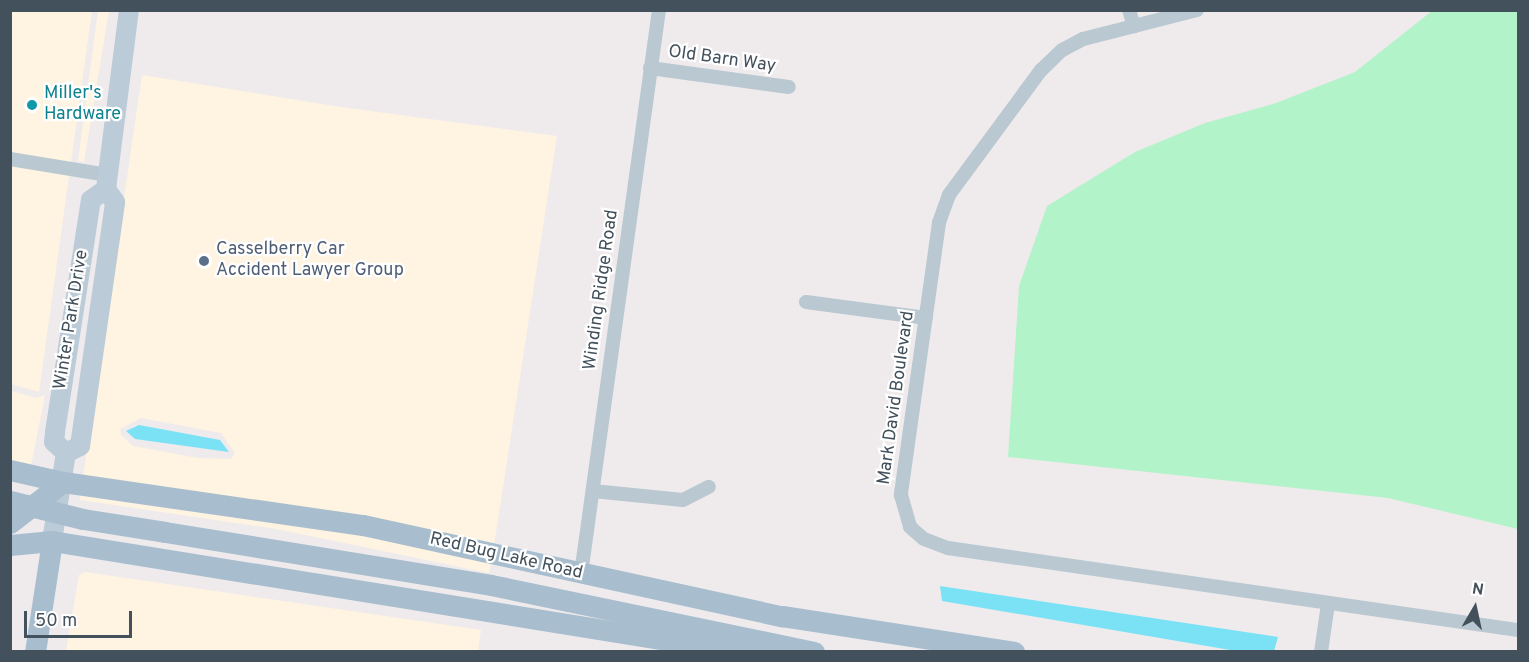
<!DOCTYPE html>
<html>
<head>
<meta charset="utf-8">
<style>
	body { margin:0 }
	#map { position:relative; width:1529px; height:662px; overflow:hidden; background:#efebec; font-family:Overpass,sans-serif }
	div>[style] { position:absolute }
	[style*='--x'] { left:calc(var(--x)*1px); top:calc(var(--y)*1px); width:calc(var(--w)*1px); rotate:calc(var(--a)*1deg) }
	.commercial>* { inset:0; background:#fef4e1 }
	.green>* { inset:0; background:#b3f3c9 }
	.water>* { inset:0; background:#7be2f6 }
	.street>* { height:14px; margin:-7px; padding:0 7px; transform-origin:7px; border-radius:7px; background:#bac8d1 }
	.secondary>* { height:20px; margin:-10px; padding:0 10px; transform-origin:10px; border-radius:10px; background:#bccbd8 }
	.primary>* { height:21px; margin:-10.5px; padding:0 10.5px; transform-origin:10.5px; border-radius:10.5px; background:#a8becf }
	.primary-bridge>* { height:21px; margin:-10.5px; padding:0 10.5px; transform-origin:10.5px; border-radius:10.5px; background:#a8becf }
	.dots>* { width:16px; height:16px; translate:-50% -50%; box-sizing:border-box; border:3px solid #fff; border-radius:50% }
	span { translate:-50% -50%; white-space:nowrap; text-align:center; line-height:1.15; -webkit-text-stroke:4.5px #fff; paint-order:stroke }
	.street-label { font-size:18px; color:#42515b }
	.culture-label { font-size:18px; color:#0d838f }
	.left { translate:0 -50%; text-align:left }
	.service-label { font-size:18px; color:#4e5e75 }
	.frame { position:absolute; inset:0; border:12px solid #42515b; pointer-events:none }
	.north { position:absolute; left:1445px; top:578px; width:60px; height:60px; -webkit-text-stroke:4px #fff; paint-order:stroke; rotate:9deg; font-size:16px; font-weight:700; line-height:24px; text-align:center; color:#42515b }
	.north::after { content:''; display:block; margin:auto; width:21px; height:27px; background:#42515b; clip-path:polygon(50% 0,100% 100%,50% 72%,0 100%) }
	.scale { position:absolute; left:24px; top:611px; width:108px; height:27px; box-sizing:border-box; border:3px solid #42515b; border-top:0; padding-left:8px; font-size:18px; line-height:21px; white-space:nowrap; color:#42515b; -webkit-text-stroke:4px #fff; paint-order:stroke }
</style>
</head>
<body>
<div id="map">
	<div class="commercial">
		<div style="clip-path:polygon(10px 11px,92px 11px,39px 392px,11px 384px)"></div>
		<div style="clip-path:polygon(98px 11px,109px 11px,84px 162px,78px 161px)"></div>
		<div style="clip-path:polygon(evenodd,142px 75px,341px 107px,557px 136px,494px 546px,83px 477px,142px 75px,141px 418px,221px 433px,235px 453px,231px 459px,198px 458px,133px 446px,121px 435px,120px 429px,141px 418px)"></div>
		<div style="clip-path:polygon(11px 391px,37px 398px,45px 395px,31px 466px,11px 461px)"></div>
		<div style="clip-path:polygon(81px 493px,361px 534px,491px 563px,489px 573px,277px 529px,80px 500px)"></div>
		<div style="clip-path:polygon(85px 572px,481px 630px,478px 651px,66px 651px,79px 575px)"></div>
	</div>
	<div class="green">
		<div style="clip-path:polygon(1433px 10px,1518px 11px,1518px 529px,1388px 498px,1008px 457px,1019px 286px,1047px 206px,1135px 152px,1205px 123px,1276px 103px,1355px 72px)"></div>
	</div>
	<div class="water">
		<div style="clip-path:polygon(139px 425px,220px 440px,229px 452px,135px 439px,126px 431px)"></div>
		<div style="clip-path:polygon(940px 586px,1278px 637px,1274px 651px,1236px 651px,942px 601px)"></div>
	</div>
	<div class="street">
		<div style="--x:1129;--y:10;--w:17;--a:73"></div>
		<div style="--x:1197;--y:10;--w:118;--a:165.7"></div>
		<div style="--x:1083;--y:39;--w:24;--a:152"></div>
		<div style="--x:1062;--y:50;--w:29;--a:136"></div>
		<div style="--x:1041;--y:70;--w:155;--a:126.4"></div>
		<div style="--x:949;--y:195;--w:30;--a:110"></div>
		<div style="--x:939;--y:223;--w:275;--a:98"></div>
		<div style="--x:901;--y:495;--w:33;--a:74"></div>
		<div style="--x:910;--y:527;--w:18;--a:41"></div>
		<div style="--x:924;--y:539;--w:26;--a:21"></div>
		<div style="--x:948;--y:548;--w:576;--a:8.19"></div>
		<div style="--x:650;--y:68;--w:140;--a:7.8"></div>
		<div style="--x:10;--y:159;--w:99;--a:9.3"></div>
		<div style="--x:806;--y:302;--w:121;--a:7.6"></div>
		<div style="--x:593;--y:491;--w:90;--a:5.7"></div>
		<div style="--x:683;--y:500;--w:29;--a:-27"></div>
		<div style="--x:581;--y:574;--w:569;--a:-82.13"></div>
		<div style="--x:1321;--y:652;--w:49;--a:-81.7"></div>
	</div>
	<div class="secondary">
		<div style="--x:66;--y:453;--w:16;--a:-137"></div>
		<div style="--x:54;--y:442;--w:10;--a:-84"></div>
		<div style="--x:55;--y:432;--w:235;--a:-81.2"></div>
		<div style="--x:91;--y:200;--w:19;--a:-36"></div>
		<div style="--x:106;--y:189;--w:180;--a:-82.7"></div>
		<div style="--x:66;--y:453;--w:16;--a:-27"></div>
		<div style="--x:80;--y:446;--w:246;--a:-81.8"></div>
		<div style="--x:115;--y:202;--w:16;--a:-125"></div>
		<div style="--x:52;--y:541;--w:89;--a:-81"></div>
	</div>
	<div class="primary">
		<div style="--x:10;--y:470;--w:54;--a:12.8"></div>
		<div style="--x:63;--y:482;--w:303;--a:8.2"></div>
		<div style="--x:363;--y:525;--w:429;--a:12.3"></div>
		<div style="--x:782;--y:616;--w:235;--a:8.8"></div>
		<div style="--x:10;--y:523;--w:67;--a:-37.7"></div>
		<div style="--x:165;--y:532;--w:330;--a:9.2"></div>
		<div style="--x:491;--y:585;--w:330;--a:11.7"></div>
		<div style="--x:10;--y:545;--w:42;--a:-5.4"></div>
		<div style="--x:52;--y:541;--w:698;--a:9.15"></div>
		<div style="--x:35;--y:652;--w:112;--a:-81.3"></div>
	</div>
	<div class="primary-bridge">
		<div style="--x:10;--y:501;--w:75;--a:13.9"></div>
		<div style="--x:83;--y:519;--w:83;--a:9"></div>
	</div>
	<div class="dots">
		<div style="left:32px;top:105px;background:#0f9aa8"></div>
		<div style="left:204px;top:261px;background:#5c6f8a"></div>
	</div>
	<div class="street-label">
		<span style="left:722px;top:60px;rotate:8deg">Old Barn Way</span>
		<span style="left:602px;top:290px;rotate:-82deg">Winding Ridge Road</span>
		<span style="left:72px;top:320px;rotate:-81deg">Winter Park Drive</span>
		<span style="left:897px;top:398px;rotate:-82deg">Mark David Boulevard</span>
		<span style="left:506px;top:557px;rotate:13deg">Red Bug Lake Road</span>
	</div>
	<div class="culture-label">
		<span class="left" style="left:44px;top:105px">Miller's<br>Hardware</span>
	</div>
	<div class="service-label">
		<span class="left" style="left:216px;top:261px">Casselberry Car<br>Accident Lawyer Group</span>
	</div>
	<div class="frame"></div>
	<div class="north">N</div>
	<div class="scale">50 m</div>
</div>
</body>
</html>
